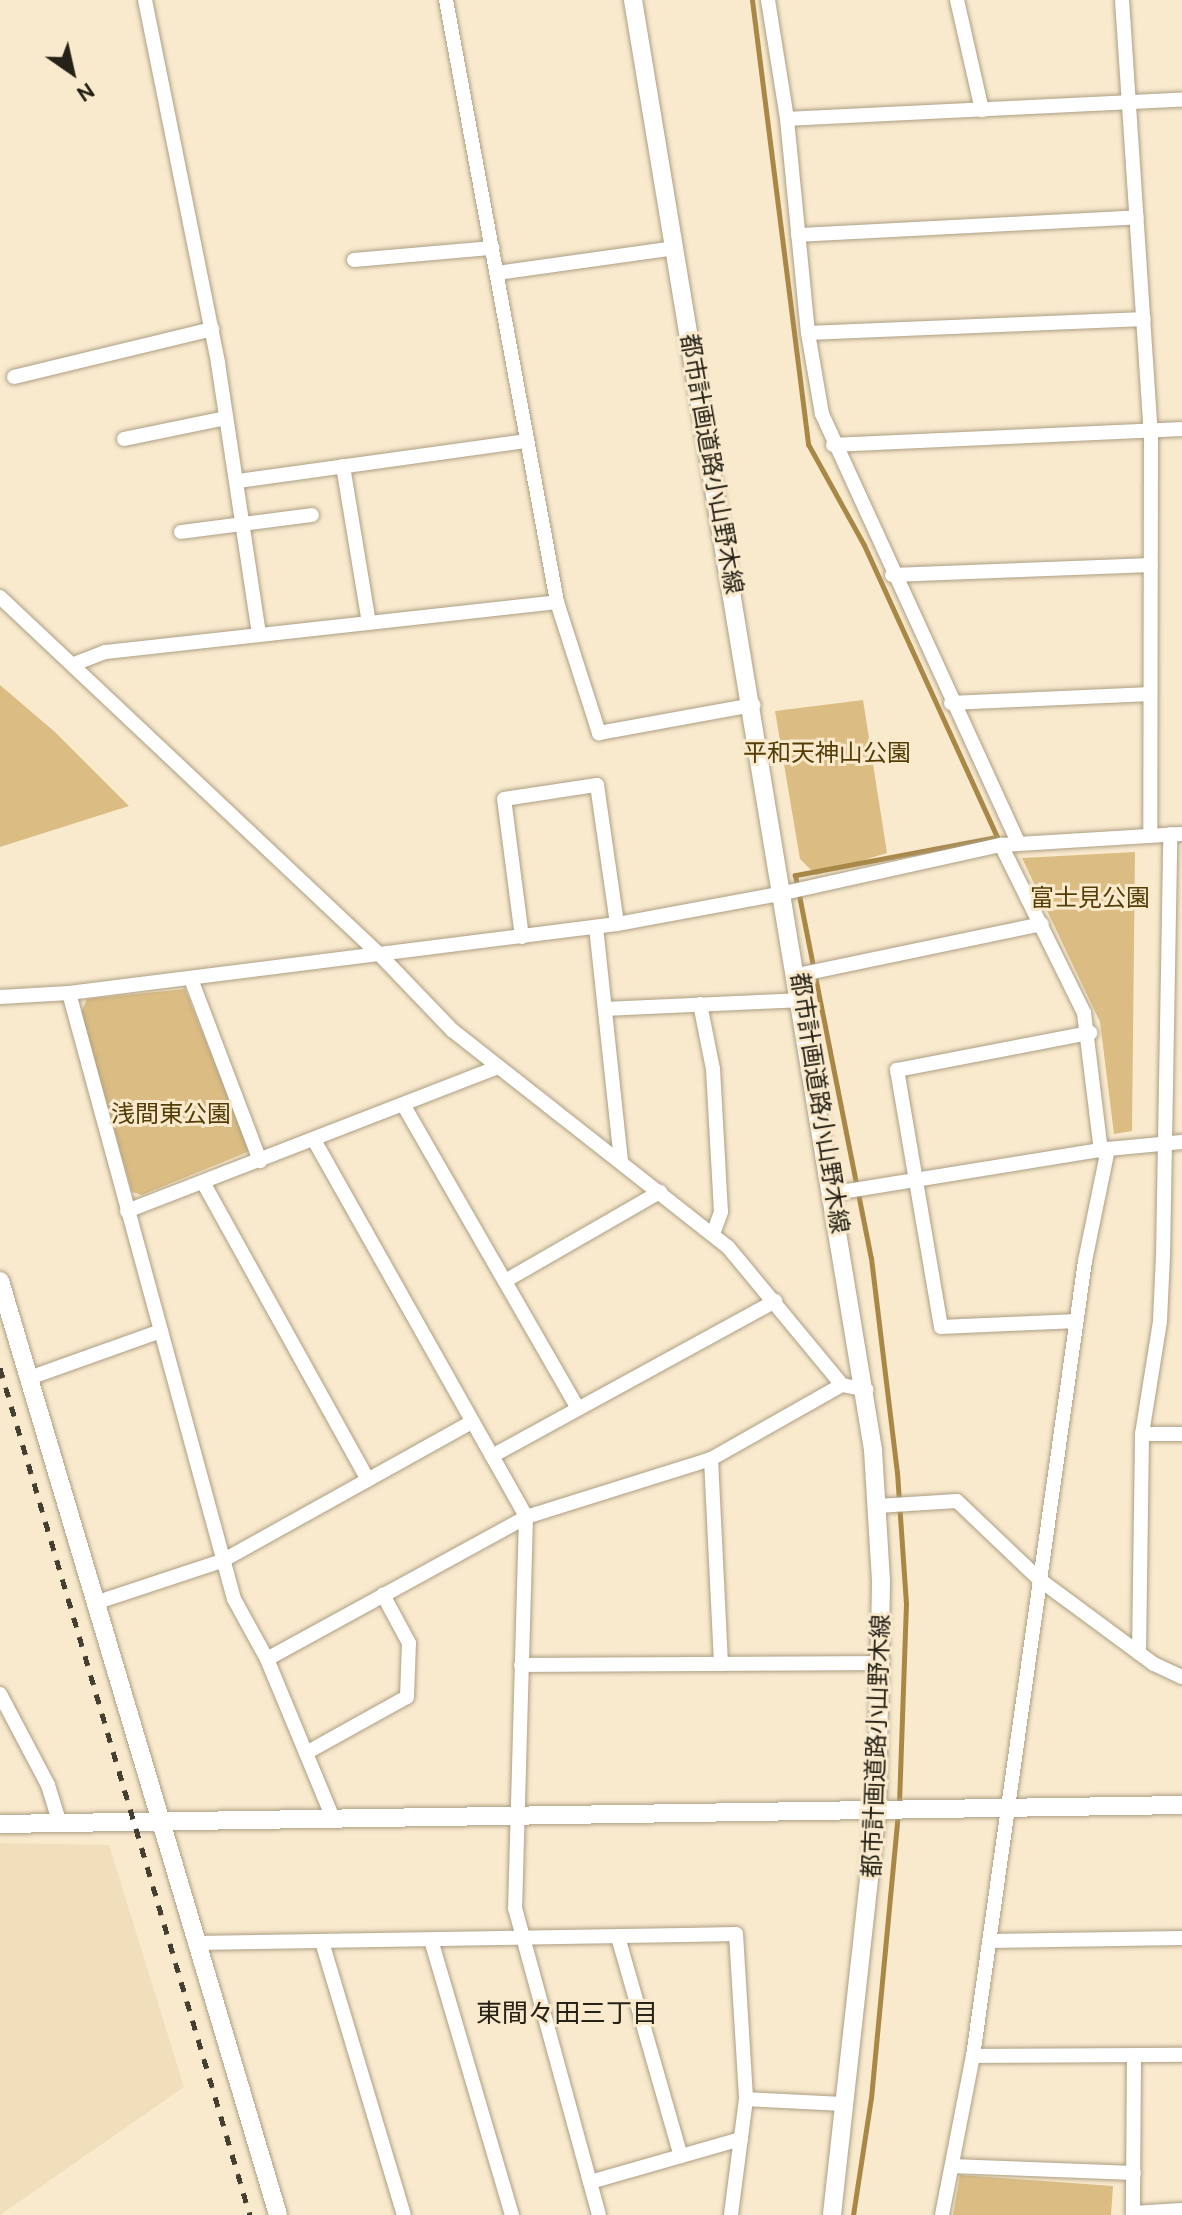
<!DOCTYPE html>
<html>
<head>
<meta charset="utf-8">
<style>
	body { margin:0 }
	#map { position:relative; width:1182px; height:2215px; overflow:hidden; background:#f9eace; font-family:Cabin,"Noto Sans JP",sans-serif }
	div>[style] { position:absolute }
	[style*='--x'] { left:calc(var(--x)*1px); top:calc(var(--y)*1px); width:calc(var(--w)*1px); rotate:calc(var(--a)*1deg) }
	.built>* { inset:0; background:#f1debb }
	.green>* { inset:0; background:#dbbd84 }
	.stream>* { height:5px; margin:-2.5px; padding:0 2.5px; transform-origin:2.5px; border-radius:2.5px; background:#a98847 }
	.roads { filter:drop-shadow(0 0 2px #ad9f84) drop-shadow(0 0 2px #ad9f84) }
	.minor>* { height:14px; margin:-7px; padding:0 7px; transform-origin:7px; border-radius:7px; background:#fff }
	.tertiary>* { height:18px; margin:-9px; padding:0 9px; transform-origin:9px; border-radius:9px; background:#fff }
	.rail>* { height:5px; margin-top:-2.5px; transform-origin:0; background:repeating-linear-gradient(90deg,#453f31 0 10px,transparent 0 20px) }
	span { translate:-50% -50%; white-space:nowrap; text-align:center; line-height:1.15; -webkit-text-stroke:6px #f9eace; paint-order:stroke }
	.street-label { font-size:24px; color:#272217 }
	.park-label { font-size:24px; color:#543d05 }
	.neighbourhood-label { font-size:26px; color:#272217 }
	.north { position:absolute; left:32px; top:32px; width:80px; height:80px; -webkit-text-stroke:6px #f9eace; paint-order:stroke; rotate:146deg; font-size:22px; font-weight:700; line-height:32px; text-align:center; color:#272217 }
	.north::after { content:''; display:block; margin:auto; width:28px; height:36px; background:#272217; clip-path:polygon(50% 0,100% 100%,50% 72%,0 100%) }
</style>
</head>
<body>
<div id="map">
	<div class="built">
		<div style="clip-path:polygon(0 1843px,109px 1845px,184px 2087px,0 2215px)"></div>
	</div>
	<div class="green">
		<div style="clip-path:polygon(0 685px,55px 732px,129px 806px,0 847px)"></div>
		<div style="clip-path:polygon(863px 700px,887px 853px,816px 875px,800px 859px,775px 711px)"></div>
		<div style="clip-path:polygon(1135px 852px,1132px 1131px,1114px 1134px,1100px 1022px,1022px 858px)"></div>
		<div style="clip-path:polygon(185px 989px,250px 1151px,142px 1195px,132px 1192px,81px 1012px,87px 999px)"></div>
		<div style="clip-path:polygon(960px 2175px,1113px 2186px,1111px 2215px,953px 2215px)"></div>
	</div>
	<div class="stream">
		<div style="--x:752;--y:0;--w:448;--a:82.8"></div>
		<div style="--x:808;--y:444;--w:115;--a:61"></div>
		<div style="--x:864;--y:545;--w:321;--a:65.5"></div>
		<div style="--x:997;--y:837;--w:206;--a:169.3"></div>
		<div style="--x:795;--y:875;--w:390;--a:78.8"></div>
		<div style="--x:871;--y:1258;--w:216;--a:83.1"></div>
		<div style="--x:897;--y:1472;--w:131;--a:86.1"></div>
		<div style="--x:906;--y:1603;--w:202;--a:92"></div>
		<div style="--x:853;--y:2215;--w:118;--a:-81.3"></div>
		<div style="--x:871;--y:2098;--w:284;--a:-84.6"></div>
	</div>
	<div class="roads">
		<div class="minor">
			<div style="--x:145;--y:0;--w:370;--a:78.6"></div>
			<div style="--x:218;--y:363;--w:275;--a:81.4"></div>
			<div style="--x:446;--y:0;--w:612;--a:79.55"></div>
			<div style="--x:557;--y:602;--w:138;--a:72.2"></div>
			<div style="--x:599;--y:733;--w:157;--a:-10.3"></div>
			<div style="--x:768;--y:0;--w:121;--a:80.9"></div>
			<div style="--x:787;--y:119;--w:215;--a:84.4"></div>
			<div style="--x:808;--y:333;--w:82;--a:80.2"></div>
			<div style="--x:822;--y:414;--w:472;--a:65.4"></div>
			<div style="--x:957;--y:0;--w:113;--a:77.2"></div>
			<div style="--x:1122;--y:0;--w:432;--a:86.2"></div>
			<div style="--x:1151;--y:431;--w:404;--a:90.1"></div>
			<div style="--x:787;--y:119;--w:395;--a:-2.8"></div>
			<div style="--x:798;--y:235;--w:339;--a:-3"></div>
			<div style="--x:354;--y:260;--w:139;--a:-5"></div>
			<div style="--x:497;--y:273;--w:180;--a:-8"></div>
			<div style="--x:808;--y:333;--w:336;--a:-2.4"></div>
			<div style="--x:14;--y:377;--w:204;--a:-13.6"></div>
			<div style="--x:124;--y:439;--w:104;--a:-11.6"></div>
			<div style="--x:833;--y:445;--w:349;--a:-2.6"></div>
			<div style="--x:343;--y:466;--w:159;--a:80.6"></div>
			<div style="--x:238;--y:481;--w:292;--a:-7.9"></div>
			<div style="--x:181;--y:532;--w:132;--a:-7.4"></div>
			<div style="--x:892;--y:575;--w:259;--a:-2.2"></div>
			<div style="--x:0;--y:597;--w:523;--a:43.3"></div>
			<div style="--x:381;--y:956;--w:103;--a:46.2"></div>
			<div style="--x:452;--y:1030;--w:351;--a:38.2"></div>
			<div style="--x:728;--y:1247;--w:179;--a:50.4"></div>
			<div style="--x:842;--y:1385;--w:25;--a:11"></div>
			<div style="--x:74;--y:664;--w:34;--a:-21"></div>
			<div style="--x:106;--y:652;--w:454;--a:-6.3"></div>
			<div style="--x:951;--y:703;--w:199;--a:-2.6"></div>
			<div style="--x:1001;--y:845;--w:187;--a:63.7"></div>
			<div style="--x:1084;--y:1013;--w:139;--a:83"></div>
			<div style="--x:596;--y:927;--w:235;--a:83.9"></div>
			<div style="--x:522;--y:937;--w:139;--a:-97.4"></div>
			<div style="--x:504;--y:799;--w:94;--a:-8.6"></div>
			<div style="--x:597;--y:785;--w:140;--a:81.8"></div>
			<div style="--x:798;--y:975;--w:249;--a:-11.8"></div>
			<div style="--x:191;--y:979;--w:195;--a:69.2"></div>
			<div style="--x:69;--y:993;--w:628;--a:74.77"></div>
			<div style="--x:234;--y:1599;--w:68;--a:61.2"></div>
			<div style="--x:267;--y:1659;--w:172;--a:67.5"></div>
			<div style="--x:0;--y:997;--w:69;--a:-3.3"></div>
			<div style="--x:69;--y:993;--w:552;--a:-7.18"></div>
			<div style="--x:617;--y:924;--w:170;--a:-10.5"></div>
			<div style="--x:784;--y:893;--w:222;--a:-12.5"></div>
			<div style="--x:1001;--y:845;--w:181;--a:-3.5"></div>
			<div style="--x:700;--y:1004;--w:66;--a:78.7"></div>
			<div style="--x:713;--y:1069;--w:143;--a:86.8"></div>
			<div style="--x:721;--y:1212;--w:23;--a:110"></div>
			<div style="--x:605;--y:1009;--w:197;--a:-2.6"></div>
			<div style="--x:404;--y:1106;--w:349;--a:60.1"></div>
			<div style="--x:314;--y:1140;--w:433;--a:60.6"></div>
			<div style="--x:526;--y:1517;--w:391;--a:91.6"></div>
			<div style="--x:515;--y:1908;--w:318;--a:74.7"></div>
			<div style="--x:204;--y:1184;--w:338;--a:61"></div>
			<div style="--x:835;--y:1193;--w:277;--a:-9.2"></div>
			<div style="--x:1108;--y:1149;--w:74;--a:-5.4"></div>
			<div style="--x:127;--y:1211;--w:398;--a:-21.2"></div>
			<div style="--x:505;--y:1281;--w:179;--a:-29.9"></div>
			<div style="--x:1076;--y:1321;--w:135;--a:177.5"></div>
			<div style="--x:941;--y:1327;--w:261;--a:-99.7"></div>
			<div style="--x:897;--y:1070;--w:197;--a:-10.9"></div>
			<div style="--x:29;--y:1378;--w:140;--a:-19.6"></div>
			<div style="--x:1142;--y:1434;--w:40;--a:0"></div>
			<div style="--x:492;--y:1456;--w:323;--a:-28.7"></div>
			<div style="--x:711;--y:1459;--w:205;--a:87.2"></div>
			<div style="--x:877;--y:1506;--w:80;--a:-3.6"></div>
			<div style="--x:957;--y:1501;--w:115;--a:43.6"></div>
			<div style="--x:1040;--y:1580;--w:142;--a:36.4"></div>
			<div style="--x:1154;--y:1664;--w:31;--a:25"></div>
			<div style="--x:95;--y:1603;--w:134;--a:-18.3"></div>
			<div style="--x:222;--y:1561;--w:286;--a:-29.1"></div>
			<div style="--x:1139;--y:1653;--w:219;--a:-89.2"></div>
			<div style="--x:1142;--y:1434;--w:114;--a:-80.9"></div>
			<div style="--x:1160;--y:1321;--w:65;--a:-87.4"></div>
			<div style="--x:1163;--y:1256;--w:422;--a:-89"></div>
			<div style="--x:267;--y:1659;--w:295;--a:-28.7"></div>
			<div style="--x:526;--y:1517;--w:194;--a:-17.4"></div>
			<div style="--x:711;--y:1459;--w:150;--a:-29.5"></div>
			<div style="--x:521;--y:1665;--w:361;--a:-0.3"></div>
			<div style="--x:0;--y:1694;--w:103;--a:62.2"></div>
			<div style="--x:48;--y:1785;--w:41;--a:72.9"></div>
			<div style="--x:306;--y:1753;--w:115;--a:-29"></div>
			<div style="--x:407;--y:1697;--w:54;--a:-87.9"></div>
			<div style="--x:409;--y:1643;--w:55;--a:-118.4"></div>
			<div style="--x:618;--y:1937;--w:228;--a:74"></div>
			<div style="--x:431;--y:1940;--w:287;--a:73.6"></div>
			<div style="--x:989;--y:1941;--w:193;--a:-0.9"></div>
			<div style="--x:322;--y:1942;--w:285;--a:73.3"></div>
			<div style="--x:195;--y:1943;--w:541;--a:-0.95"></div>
			<div style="--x:736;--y:1934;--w:165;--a:86.5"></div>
			<div style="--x:746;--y:2099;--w:117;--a:97.4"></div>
			<div style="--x:1134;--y:2055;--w:158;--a:90.4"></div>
			<div style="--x:1133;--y:2213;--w:49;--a:-3.5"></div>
			<div style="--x:973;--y:2056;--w:209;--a:-0.3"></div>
			<div style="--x:746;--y:2099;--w:100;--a:2.9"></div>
			<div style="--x:952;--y:2166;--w:182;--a:2.2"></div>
			<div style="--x:590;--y:2182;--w:157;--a:-15.9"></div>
			<div style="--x:942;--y:2215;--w:162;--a:-79"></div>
			<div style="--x:973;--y:2056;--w:803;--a:-81.98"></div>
			<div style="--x:1085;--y:1261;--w:114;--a:-78.4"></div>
		</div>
		<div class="tertiary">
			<div style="--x:633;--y:0;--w:1470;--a:80.6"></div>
			<div style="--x:873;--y:1450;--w:131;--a:86.5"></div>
			<div style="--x:881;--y:1581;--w:226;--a:91"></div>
			<div style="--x:877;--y:1807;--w:410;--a:96.3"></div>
			<div style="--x:0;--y:1281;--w:974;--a:73.42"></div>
			<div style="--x:0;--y:1824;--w:1182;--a:-0.92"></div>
		</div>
	</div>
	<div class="rail">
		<div style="--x:0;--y:1368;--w:883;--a:73.56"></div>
	</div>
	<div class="street-label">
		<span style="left:712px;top:464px;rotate:80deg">都市計画道路小山野木線</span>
		<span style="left:820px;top:1103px;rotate:81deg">都市計画道路小山野木線</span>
		<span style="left:876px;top:1746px;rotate:-88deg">都市計画道路小山野木線</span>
	</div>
	<div class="park-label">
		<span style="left:827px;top:753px">平和天神山公園</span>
		<span style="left:1090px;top:898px">富士見公園</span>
		<span style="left:171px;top:1114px">浅間東公園</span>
	</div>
	<div class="neighbourhood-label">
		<span style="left:567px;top:2014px">東間々田三丁目</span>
	</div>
	<div class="north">N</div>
</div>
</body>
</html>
